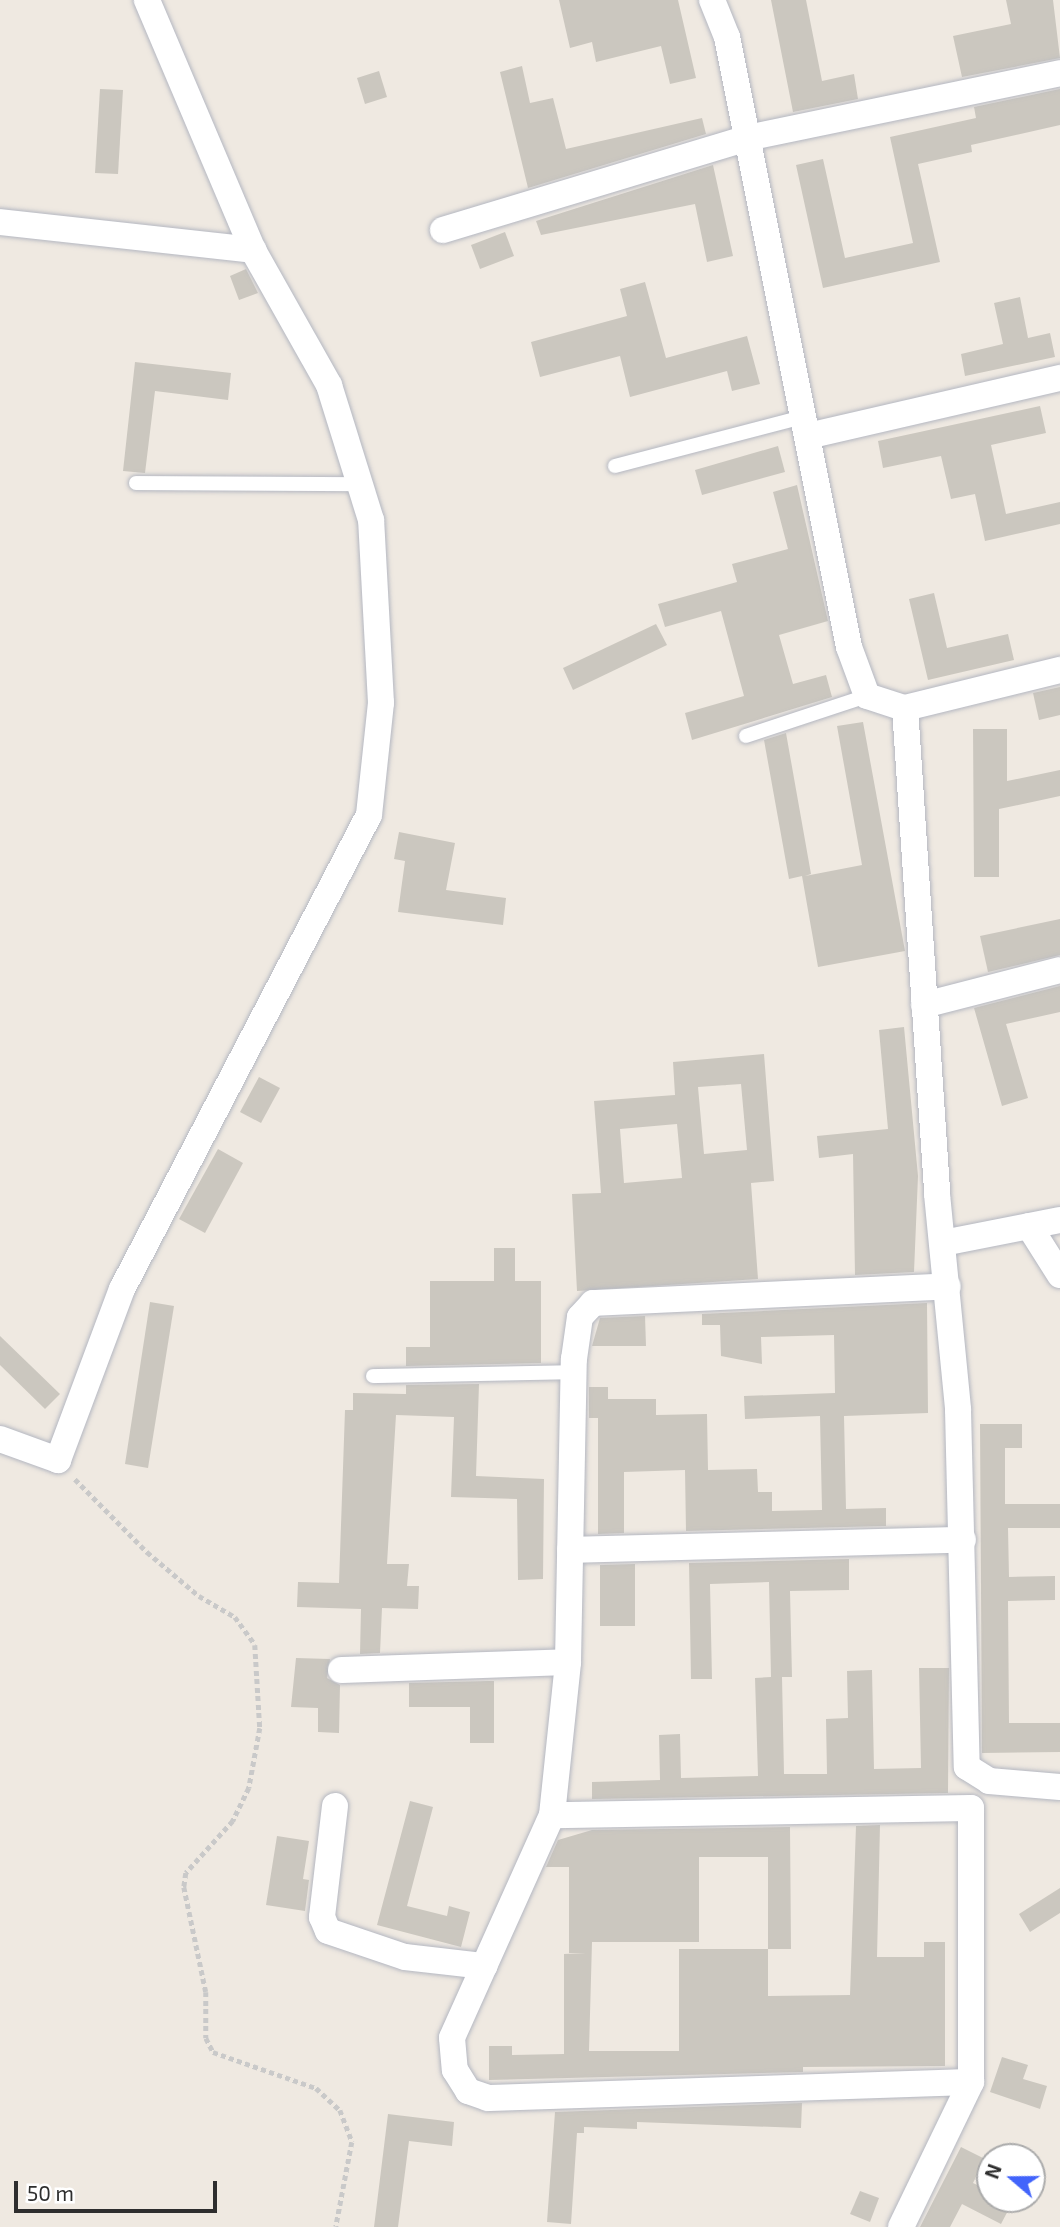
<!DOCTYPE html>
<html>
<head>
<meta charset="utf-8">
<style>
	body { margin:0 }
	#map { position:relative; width:1060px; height:2227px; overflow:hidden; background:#efe9e1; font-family:"Exo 2",sans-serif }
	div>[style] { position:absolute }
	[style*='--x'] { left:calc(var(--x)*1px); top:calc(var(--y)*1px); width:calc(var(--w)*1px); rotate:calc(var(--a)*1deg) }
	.building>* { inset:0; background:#cbc7bf }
	.path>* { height:4.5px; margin-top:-2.25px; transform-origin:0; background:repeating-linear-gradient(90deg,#c9c9c9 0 5px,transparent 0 8.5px) }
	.roads { filter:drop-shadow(0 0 2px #b4b7c1) drop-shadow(0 0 2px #b4b7c1) }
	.service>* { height:14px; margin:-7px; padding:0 7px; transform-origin:7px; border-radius:7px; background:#fff }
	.minor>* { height:26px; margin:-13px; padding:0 13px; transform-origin:13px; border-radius:13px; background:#fff }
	span { translate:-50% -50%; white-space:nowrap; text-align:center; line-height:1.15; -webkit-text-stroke:7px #fff; paint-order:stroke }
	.north { position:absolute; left:976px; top:2143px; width:70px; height:70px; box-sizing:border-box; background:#fff; border:2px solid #ababab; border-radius:50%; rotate:290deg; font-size:19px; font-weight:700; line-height:28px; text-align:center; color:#2e2e2e }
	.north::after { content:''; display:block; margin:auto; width:24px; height:32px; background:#4264fb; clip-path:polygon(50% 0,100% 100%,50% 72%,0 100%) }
	.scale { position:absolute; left:14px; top:2181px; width:203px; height:32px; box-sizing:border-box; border:4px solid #2e2e2e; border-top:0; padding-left:9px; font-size:21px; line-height:24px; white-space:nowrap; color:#2e2e2e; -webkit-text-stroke:5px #fff; paint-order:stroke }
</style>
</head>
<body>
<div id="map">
	<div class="building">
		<div style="clip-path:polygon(559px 0,678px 0,696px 78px,670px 84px,661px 46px,596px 62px,592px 42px,570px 48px)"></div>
		<div style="clip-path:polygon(771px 0,806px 0,822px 81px,854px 74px,858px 99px,793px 112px)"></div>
		<div style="clip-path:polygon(1006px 0,1053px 0,1060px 58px,962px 77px,953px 36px,1011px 24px)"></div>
		<div style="clip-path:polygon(522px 66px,530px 103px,553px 98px,566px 149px,702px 118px,706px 134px,528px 188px,500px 72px)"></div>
		<div style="clip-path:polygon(379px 71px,387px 97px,365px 104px,357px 78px)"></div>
		<div style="clip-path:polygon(100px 89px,123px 90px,118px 174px,95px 173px)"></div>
		<div style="clip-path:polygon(1060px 89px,1060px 125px,971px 145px,972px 152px,918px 164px,940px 262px,823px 288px,796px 165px,823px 159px,845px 258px,913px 243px,890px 137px,976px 118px,974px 107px)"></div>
		<div style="clip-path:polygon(713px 165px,733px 256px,707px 262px,695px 204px,541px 235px,536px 221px)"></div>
		<div style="clip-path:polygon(505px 232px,514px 256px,480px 269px,471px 245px)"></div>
		<div style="clip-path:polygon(246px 269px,258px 293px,239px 300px,230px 276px)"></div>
		<div style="clip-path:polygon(645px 282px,666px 358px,747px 336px,760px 384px,732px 391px,727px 371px,630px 397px,620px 356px,540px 377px,531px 342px,627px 316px,620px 289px)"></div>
		<div style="clip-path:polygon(1020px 297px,1028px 338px,1050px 333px,1055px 357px,965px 376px,961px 354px,1003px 344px,994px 303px)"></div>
		<div style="clip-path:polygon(135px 362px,231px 373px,228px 400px,155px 391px,145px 473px,123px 471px)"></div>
		<div style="clip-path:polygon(1040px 406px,1046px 433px,991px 445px,1006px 514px,1060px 502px,1060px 524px,985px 541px,975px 494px,951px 499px,941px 456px,883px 468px,878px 441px)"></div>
		<div style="clip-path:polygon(778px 446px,785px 472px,702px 495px,695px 470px)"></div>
		<div style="clip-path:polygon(797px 485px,828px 621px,779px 635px,793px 684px,826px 675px,832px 697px,692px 740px,685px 713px,744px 696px,721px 611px,665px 627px,658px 604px,737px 582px,732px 564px,788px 549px,773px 492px)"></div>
		<div style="clip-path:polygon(934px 593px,947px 648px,1008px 634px,1014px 660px,928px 680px,909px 599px)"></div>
		<div style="clip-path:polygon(656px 624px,667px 645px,573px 690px,563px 668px)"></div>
		<div style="clip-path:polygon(1060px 687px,1060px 715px,1039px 720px,1033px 693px)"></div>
		<div style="clip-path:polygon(863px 722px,905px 951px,818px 967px,802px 876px,789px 879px,764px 740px,786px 733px,811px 874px,805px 876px,862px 865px,837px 726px)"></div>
		<div style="clip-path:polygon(973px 729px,1007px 729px,1007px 781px,1060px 770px,1060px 796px,999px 809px,999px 877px,974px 877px)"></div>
		<div style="clip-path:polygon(399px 832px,455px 843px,446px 890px,506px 898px,503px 925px,398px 912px,405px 861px,394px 859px)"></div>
		<div style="clip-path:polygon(1060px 919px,1060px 955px,988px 972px,980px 936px)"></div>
		<div style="clip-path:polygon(1060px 986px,1060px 1012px,1006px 1024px,1028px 1098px,1002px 1106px,974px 1008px)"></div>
		<div style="clip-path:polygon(904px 1027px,918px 1176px,914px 1272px,855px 1275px,853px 1154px,819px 1158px,817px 1136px,888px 1129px,879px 1030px)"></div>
		<div style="clip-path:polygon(evenodd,764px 1054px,774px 1181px,751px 1183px,758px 1279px,577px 1291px,572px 1194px,601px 1193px,594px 1101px,675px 1095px,673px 1062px,764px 1054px,741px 1084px,747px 1150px,704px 1154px,698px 1087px,741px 1084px,764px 1054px,677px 1124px,682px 1178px,624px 1183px,620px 1129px,677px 1124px)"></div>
		<div style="clip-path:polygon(259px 1077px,280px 1088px,261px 1123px,240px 1112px)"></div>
		<div style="clip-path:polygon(218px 1149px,243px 1163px,205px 1233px,179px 1219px)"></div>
		<div style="clip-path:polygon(494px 1248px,515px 1248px,515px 1281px,541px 1281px,541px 1363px,406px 1366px,406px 1347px,430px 1347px,430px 1281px,494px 1281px)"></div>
		<div style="clip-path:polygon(150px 1302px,174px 1306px,148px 1468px,125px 1464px)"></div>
		<div style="clip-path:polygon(927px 1303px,928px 1413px,844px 1416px,846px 1509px,886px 1508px,886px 1526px,686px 1531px,685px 1470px,624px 1472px,624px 1533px,598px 1534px,598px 1418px,589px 1418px,589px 1387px,608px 1387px,608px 1399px,656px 1399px,656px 1415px,707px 1414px,708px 1470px,757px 1469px,758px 1492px,772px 1492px,772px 1511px,822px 1510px,820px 1416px,745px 1419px,744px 1396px,835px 1393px,834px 1335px,761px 1337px,762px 1364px,721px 1356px,720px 1325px,702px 1325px,702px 1314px)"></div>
		<div style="clip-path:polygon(645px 1316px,646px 1346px,592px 1346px,600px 1318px)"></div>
		<div style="clip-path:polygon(0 1336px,60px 1394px,45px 1409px,0 1365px)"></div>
		<div style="clip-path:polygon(479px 1384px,476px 1476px,544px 1479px,543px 1579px,518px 1580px,517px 1499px,451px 1497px,454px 1417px,396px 1415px,387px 1564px,409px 1564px,407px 1586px,419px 1586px,418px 1609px,382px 1608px,380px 1653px,360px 1654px,361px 1609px,297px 1607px,298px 1582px,339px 1583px,345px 1410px,353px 1410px,353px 1393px,406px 1394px,406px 1385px)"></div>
		<div style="clip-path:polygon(980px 1424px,1022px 1424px,1022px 1448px,1005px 1448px,1005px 1504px,1060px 1504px,1060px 1528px,1008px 1528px,1009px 1577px,1055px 1576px,1055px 1600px,1008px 1601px,1009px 1723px,1060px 1723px,1060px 1752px,982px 1753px)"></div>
		<div style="clip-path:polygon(849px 1559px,849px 1590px,790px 1591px,792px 1677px,772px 1677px,782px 1677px,784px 1774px,827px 1774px,826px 1719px,848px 1718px,847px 1671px,872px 1670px,874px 1769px,921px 1768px,919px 1668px,949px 1668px,948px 1793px,592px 1799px,592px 1782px,660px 1780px,659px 1735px,680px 1734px,681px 1778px,758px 1776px,755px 1678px,771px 1677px,769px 1582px,710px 1584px,712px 1679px,691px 1679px,689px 1563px)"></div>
		<div style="clip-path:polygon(635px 1564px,635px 1626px,600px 1626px,600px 1565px)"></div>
		<div style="clip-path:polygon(296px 1658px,330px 1659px,327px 1678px,340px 1685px,339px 1733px,318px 1732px,318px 1708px,291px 1707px)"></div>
		<div style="clip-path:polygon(489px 1681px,494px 1681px,494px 1743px,470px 1743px,470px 1707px,409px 1707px,409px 1683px)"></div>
		<div style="clip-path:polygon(410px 1801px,433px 1807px,407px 1906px,447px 1916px,449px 1906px,470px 1912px,461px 1947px,377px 1925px)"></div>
		<div style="clip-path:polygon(evenodd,880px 1825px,877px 1957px,924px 1957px,924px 1942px,945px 1942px,945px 2066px,803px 2067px,803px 2072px,489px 2080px,489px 2046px,512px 2046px,512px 2055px,564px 2054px,564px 1954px,586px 1953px,569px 1953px,569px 1867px,546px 1867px,558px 1840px,592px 1830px,790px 1827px,791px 1949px,768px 1949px,768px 1996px,850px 1995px,856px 1826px,880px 1825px,699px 1857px,768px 1857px,768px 1949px,679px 1949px,679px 2051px,589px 2051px,592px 1942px,699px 1942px,699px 1857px)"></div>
		<div style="clip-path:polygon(277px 1836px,309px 1841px,303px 1879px,309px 1880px,305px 1911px,266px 1905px)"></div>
		<div style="clip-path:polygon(1060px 1888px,1060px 1913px,1030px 1932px,1019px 1914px)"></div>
		<div style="clip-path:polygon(1002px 2057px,1028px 2065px,1023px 2079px,1047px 2086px,1040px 2109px,990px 2092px)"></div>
		<div style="clip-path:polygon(802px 2103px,801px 2128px,637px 2122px,637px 2129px,584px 2127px,584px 2133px,577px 2133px,571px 2224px,547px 2222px,555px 2112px)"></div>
		<div style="clip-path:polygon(388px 2114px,454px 2122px,452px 2146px,409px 2141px,398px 2227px,374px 2227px)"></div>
		<div style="clip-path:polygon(961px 2147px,985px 2159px,973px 2183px,990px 2191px,990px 2199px,1012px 2203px,1001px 2224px,962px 2204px,950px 2227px,920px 2227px)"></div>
		<div style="clip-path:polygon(860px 2191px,879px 2198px,870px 2222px,850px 2214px)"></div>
	</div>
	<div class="path">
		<div style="--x:75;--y:1479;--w:103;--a:45.4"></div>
		<div style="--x:147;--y:1552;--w:68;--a:40.2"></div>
		<div style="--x:199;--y:1596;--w:42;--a:30.3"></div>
		<div style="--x:235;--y:1617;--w:34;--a:54"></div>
		<div style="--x:255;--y:1645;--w:83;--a:86.6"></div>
		<div style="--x:260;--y:1728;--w:61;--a:100.4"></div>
		<div style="--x:249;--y:1788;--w:37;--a:116"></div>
		<div style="--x:233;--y:1821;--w:70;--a:132.1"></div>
		<div style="--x:186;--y:1873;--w:14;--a:98"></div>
		<div style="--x:184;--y:1887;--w:107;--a:78.2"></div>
		<div style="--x:206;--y:1992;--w:46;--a:90"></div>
		<div style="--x:206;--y:2038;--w:16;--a:63"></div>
		<div style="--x:213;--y:2052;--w:109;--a:19.3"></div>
		<div style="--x:316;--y:2088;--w:33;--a:43"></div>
		<div style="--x:340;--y:2110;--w:34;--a:69"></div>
		<div style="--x:352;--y:2142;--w:86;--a:100.7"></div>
	</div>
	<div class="roads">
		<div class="service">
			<div style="--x:615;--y:466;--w:194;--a:-14.6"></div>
			<div style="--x:136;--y:483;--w:224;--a:0.3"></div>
			<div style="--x:746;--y:736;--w:127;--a:-18.3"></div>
			<div style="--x:373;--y:1376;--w:201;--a:-1.1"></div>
		</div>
		<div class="minor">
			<div style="--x:712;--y:0;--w:40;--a:68"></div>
			<div style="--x:727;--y:37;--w:622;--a:78.69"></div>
			<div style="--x:849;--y:647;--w:52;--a:69.8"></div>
			<div style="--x:867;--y:696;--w:40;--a:18"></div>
			<div style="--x:905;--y:708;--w:487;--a:86.2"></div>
			<div style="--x:937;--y:1194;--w:217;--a:84.4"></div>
			<div style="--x:958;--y:1410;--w:357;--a:88.6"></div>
			<div style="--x:967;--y:1767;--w:26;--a:32"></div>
			<div style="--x:989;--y:1781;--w:71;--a:4.8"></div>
			<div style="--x:0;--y:222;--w:255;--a:6.3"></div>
			<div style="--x:443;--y:230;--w:318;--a:-16.8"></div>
			<div style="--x:747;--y:138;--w:320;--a:-11.7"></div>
			<div style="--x:808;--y:436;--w:259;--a:-13"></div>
			<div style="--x:905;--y:708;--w:160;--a:-13.8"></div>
			<div style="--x:924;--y:1005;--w:140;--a:-14.4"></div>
			<div style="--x:1029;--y:1226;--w:58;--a:57.7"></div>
			<div style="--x:943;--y:1243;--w:119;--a:-11.1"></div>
			<div style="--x:0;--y:1439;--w:62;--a:19.9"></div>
			<div style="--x:58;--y:1460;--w:183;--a:-69.5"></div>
			<div style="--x:122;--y:1289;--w:534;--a:-62.48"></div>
			<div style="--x:369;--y:815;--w:113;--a:-83.9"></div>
			<div style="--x:381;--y:703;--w:183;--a:-93.1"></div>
			<div style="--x:371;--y:520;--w:141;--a:-107.3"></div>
			<div style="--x:329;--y:385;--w:155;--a:-119.4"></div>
			<div style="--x:253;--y:250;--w:272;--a:-113"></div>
			<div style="--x:570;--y:1550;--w:393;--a:-1.5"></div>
			<div style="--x:341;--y:1670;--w:227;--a:-2"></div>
			<div style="--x:335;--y:1806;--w:112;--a:96.7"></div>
			<div style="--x:322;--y:1917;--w:15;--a:67"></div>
			<div style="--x:328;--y:1931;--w:81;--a:18.7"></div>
			<div style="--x:405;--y:1957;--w:80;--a:6.5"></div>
			<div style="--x:552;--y:1815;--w:244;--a:114.2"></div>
			<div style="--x:452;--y:2038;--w:32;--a:85"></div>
			<div style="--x:455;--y:2070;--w:25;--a:58"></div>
			<div style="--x:468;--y:2091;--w:21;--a:19"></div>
			<div style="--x:488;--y:2098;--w:483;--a:-1.9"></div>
			<div style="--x:901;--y:2227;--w:161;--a:-64.2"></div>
			<div style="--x:971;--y:2082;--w:274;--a:-90"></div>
			<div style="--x:971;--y:1808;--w:419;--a:179"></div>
			<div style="--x:552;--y:1815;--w:154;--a:-84"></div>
			<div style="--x:568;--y:1662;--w:303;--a:-88.9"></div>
			<div style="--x:574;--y:1359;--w:42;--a:-81.9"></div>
			<div style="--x:580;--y:1317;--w:19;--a:-47"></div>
			<div style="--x:593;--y:1303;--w:355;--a:-2.7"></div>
		</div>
	</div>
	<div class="north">N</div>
	<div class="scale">50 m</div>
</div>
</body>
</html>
